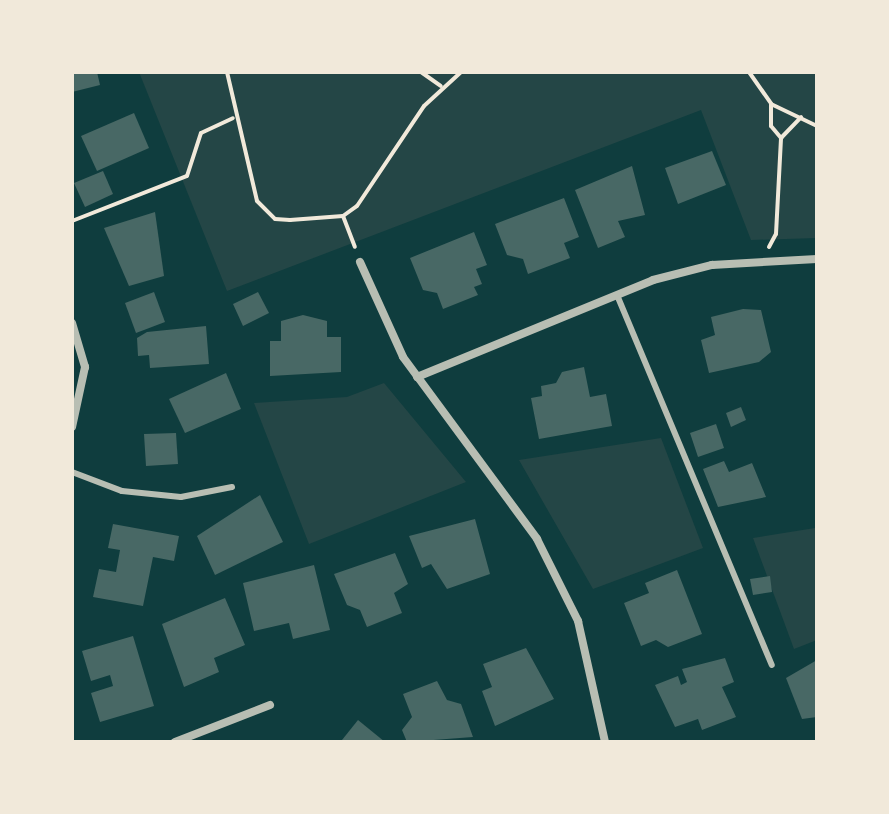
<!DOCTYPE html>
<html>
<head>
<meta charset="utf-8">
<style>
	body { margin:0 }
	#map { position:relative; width:889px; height:814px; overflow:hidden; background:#0f3d3e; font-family:"Fira Sans",sans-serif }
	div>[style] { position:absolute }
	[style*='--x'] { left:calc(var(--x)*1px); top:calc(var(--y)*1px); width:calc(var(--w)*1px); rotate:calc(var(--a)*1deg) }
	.green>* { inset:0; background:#244646 }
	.building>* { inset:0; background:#486865 }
	.path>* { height:4px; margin:-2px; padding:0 2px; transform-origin:2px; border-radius:2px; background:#f1e9da }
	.service>* { height:6px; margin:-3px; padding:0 3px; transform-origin:3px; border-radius:3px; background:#b8beb3 }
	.minor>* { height:8px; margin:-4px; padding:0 4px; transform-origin:4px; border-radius:4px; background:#b8beb3 }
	span { translate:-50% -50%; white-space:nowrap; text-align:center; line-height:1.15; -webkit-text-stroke:6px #f1e9da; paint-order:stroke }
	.frame { position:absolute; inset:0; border:74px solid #f1e9da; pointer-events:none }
</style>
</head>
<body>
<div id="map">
	<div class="green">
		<div style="clip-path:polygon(139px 72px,817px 72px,817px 238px,751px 240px,701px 110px,227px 291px)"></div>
		<div style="clip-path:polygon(384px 383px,466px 482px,309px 544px,254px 403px,347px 397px)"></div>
		<div style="clip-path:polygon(661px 438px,703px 548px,593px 589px,519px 460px)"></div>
		<div style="clip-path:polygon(815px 528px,817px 640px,794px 649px,753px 538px)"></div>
	</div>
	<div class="building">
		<div style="clip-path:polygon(72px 72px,97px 72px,100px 85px,72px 92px)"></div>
		<div style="clip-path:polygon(134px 113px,149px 148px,97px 171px,81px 136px)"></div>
		<div style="clip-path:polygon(712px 151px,726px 185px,678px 204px,665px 168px)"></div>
		<div style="clip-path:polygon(632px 166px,645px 215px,618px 221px,625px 237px,598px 248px,575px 190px)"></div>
		<div style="clip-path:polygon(103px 171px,113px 194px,85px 207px,74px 183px)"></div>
		<div style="clip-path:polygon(564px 198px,579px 237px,564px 243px,570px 258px,528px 274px,523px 259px,507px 255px,495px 224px)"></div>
		<div style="clip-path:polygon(155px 212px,164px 276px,129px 286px,104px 228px)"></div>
		<div style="clip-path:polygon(474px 232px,487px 265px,476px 269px,482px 284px,474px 287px,478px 295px,443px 309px,437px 293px,423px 290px,410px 258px)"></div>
		<div style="clip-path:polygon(154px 292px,165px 322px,136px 333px,125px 303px)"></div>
		<div style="clip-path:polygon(258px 292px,269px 313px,243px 326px,233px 304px)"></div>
		<div style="clip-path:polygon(743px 309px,761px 310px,771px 352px,759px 362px,709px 373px,701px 340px,715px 335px,711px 317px)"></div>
		<div style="clip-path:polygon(303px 315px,327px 321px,327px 337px,341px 337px,341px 372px,270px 376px,270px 341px,281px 341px,281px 321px)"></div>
		<div style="clip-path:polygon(206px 326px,209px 364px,150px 368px,149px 355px,138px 356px,137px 338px,147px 332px)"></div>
		<div style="clip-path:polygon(584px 367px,590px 397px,606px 394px,612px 426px,539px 439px,531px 398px,542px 396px,541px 386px,556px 383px,562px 372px)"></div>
		<div style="clip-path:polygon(226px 373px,241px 409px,185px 433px,169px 399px)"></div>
		<div style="clip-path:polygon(741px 407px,746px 420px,731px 427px,726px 413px)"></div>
		<div style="clip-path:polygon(716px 424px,724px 448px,698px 457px,690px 433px)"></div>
		<div style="clip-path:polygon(176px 433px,178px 464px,146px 466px,144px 434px)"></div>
		<div style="clip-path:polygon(724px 461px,729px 472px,752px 463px,766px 497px,718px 507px,703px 469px)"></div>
		<div style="clip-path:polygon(260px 495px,283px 542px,215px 575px,197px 536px)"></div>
		<div style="clip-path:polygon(475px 519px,490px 574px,447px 589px,431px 564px,422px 568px,409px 536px)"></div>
		<div style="clip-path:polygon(113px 524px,179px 536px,174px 561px,153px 557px,143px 606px,93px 597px,99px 569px,116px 572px,120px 550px,108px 548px)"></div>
		<div style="clip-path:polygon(395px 553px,408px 584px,394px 593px,402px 613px,367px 627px,360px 610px,347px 605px,334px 574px)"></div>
		<div style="clip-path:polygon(314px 565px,330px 630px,293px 639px,289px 623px,254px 631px,243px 583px)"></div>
		<div style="clip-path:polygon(677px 570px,702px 634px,668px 647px,656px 640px,641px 646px,624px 603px,649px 593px,645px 583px)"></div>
		<div style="clip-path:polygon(770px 576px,772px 592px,753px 595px,750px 579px)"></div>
		<div style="clip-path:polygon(225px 598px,245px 645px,214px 658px,219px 672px,184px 687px,162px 624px)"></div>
		<div style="clip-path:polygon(133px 636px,154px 706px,100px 722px,91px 693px,113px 686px,110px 675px,91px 681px,82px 651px)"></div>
		<div style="clip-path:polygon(526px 648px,554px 699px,495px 726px,482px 691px,492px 687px,483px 664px)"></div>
		<div style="clip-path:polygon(725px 658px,734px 682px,722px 687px,736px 717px,702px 730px,698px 719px,675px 727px,655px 685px,678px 676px,681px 685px,687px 682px,682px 669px)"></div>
		<div style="clip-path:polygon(817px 660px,817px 717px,802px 719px,786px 678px)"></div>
		<div style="clip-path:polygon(437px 681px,447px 700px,461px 704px,473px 737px,407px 742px,402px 730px,412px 717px,403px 694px)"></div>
		<div style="clip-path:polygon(358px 720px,385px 742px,342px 740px)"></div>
	</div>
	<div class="path">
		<div style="--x:227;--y:72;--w:132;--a:76.9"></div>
		<div style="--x:257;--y:201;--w:25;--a:45"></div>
		<div style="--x:275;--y:219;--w:15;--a:4"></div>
		<div style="--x:290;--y:220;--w:53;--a:-4.3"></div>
		<div style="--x:343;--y:216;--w:17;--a:-36"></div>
		<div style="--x:357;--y:206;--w:120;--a:-56.2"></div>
		<div style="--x:424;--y:106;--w:50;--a:-42.6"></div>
		<div style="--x:421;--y:72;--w:24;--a:35"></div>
		<div style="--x:749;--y:72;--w:39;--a:55"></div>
		<div style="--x:771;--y:104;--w:51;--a:25.6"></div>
		<div style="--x:771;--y:105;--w:21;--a:90"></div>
		<div style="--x:771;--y:126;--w:16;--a:50"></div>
		<div style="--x:343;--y:216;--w:33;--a:69"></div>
		<div style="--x:72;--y:221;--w:123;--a:-21.4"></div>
		<div style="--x:187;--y:176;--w:45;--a:-72"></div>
		<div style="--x:201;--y:133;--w:35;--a:-25"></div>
		<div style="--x:769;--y:247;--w:15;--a:-62"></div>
		<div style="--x:776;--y:234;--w:96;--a:-87"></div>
		<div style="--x:781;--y:138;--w:29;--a:-46"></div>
	</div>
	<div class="service">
		<div style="--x:617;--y:295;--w:401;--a:67.3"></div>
		<div style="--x:72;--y:472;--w:53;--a:20.8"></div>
		<div style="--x:122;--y:491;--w:59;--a:5.8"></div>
		<div style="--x:181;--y:497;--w:52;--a:-11.1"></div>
	</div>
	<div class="minor">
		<div style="--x:360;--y:262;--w:104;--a:65.6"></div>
		<div style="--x:403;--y:357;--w:226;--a:53.6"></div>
		<div style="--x:537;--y:539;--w:92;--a:63.4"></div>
		<div style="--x:578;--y:621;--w:124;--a:77.4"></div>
		<div style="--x:72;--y:323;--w:46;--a:73.5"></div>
		<div style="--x:85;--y:367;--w:61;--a:102.2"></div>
		<div style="--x:417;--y:377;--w:255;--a:-22.3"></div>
		<div style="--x:653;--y:280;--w:61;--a:-14.3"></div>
		<div style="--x:712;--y:265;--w:105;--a:-3.3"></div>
		<div style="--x:175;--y:742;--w:102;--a:-21.3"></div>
	</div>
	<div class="frame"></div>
</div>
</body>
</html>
